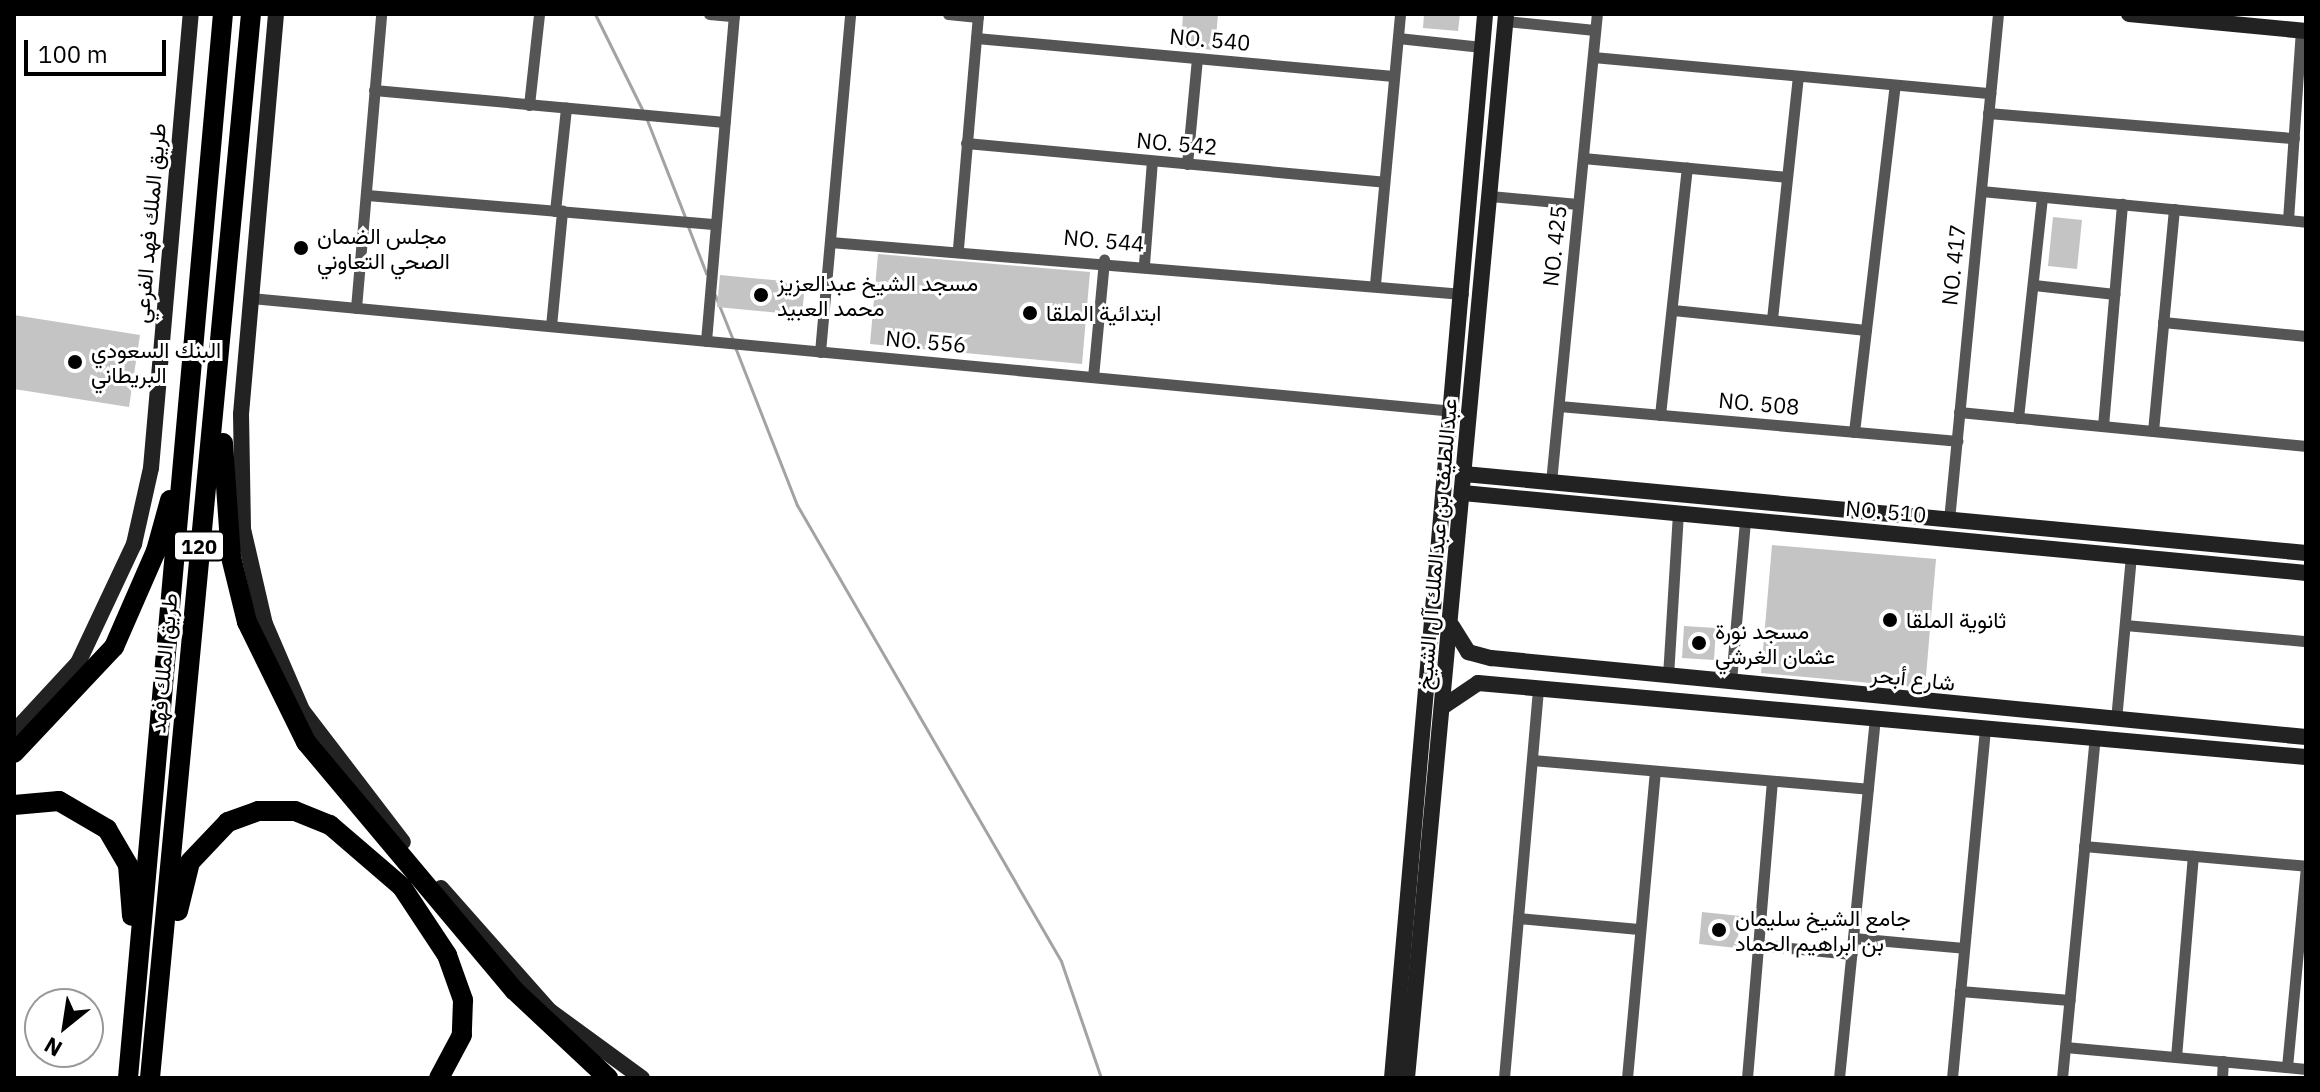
<!DOCTYPE html>
<html>
<head>
<meta charset="utf-8">
<style>
	body { margin:0 }
	#map { position:relative; width:2320px; height:1092px; overflow:hidden; background:#fff; font-family:"IBM Plex Sans",Vazirmatn,sans-serif }
	div>[style] { position:absolute }
	[style*='--x'] { left:calc(var(--x)*1px); top:calc(var(--y)*1px); width:calc(var(--w)*1px); rotate:calc(var(--a)*1deg) }
	.stream>* { height:3px; margin:-1.5px; padding:0 1.5px; transform-origin:1.5px; border-radius:1.5px; background:#a3a3a3 }
	.building>* { inset:0; background:#c4c4c4 }
	.street>* { height:11px; margin:-5.5px; padding:0 5.5px; transform-origin:5.5px; border-radius:5.5px; background:#555 }
	.secondary>* { height:16px; margin:-8px; padding:0 8px; transform-origin:8px; border-radius:8px; background:#222 }
	.highway>* { height:20px; margin:-10px; padding:0 10px; transform-origin:10px; border-radius:10px; background:#000 }
	.dots>* { width:22px; height:22px; translate:-50% -50%; box-sizing:border-box; border:4px solid #fff; border-radius:50% }
	span { translate:-50% -50%; white-space:nowrap; text-align:center; line-height:1.15; -webkit-text-stroke:6px #fff; paint-order:stroke }
	.shield-label span { padding:2px 6px; background:#fff; border:2px solid; border-radius:6px; -webkit-text-stroke-width:0 }
	.shield-label { font-size:20px; color:#000; font-weight:700 }
	.street-label { font-size:22px; color:#000 }
	.poi-label { font-size:22px; color:#000 }
	.left { translate:0 -50%; text-align:left }
	.frame { position:absolute; inset:0; border:16px solid #000; pointer-events:none }
	.north { position:absolute; left:24px; top:988px; width:80px; height:80px; box-sizing:border-box; background:#fff; border:2px solid #999; border-radius:50%; rotate:210deg; font-size:22px; font-weight:700; line-height:32px; text-align:center; color:#000 }
	.north::after { content:''; display:block; margin:auto; width:28px; height:36px; background:#000; clip-path:polygon(50% 0,100% 100%,50% 72%,0 100%) }
	.scale { position:absolute; left:24px; top:40px; width:142px; height:36px; box-sizing:border-box; border:4px solid #000; border-top:0; padding-left:10px; font-size:24px; line-height:28px; white-space:nowrap; color:#000; -webkit-text-stroke:6px #fff; paint-order:stroke }
</style>
</head>
<body>
<div id="map">
	<div class="stream">
		<div style="--x:595;--y:14;--w:106;--a:63.7"></div>
		<div style="--x:647;--y:120;--w:104;--a:68.6"></div>
		<div style="--x:687;--y:224;--w:53;--a:68.8"></div>
		<div style="--x:715;--y:295;--w:48;--a:68.2"></div>
		<div style="--x:735;--y:347;--w:170;--a:68.6"></div>
		<div style="--x:797;--y:505;--w:527;--a:59.93"></div>
		<div style="--x:1061;--y:961;--w:124;--a:71.1"></div>
	</div>
	<div class="building">
		<div style="clip-path:polygon(1183px 14px,1218px 14px,1215px 50px,1181px 47px)"></div>
		<div style="clip-path:polygon(1424px 14px,1460px 14px,1458px 31px,1423px 28px)"></div>
		<div style="clip-path:polygon(2053px 217px,2082px 220px,2077px 269px,2048px 266px)"></div>
		<div style="clip-path:polygon(878px 254px,1090px 272px,1082px 364px,870px 344px)"></div>
		<div style="clip-path:polygon(720px 275px,805px 283px,802px 315px,717px 307px)"></div>
		<div style="clip-path:polygon(14px 315px,140px 335px,129px 407px,14px 389px)"></div>
		<div style="clip-path:polygon(1772px 545px,1936px 559px,1925px 688px,1761px 673px)"></div>
		<div style="clip-path:polygon(1684px 626px,1716px 628px,1714px 660px,1682px 658px)"></div>
		<div style="clip-path:polygon(1702px 912px,1740px 916px,1737px 948px,1699px 944px)"></div>
	</div>
	<div class="street">
		<div style="--x:709;--y:14;--w:25;--a:5"></div>
		<div style="--x:948;--y:14;--w:30;--a:6"></div>
		<div style="--x:1506;--y:21;--w:89;--a:5.8"></div>
		<div style="--x:976;--y:38;--w:419;--a:5.2"></div>
		<div style="--x:1398;--y:38;--w:84;--a:6.1"></div>
		<div style="--x:1593;--y:57;--w:399;--a:5.2"></div>
		<div style="--x:374;--y:90;--w:352;--a:5.2"></div>
		<div style="--x:529;--y:105;--w:92;--a:-83.7"></div>
		<div style="--x:1988;--y:113;--w:307;--a:4.7"></div>
		<div style="--x:966;--y:143;--w:420;--a:5.3"></div>
		<div style="--x:1583;--y:158;--w:205;--a:5.3"></div>
		<div style="--x:1187;--y:164;--w:106;--a:-84.6"></div>
		<div style="--x:1981;--y:191;--w:326;--a:5.4"></div>
		<div style="--x:367;--y:195;--w:350;--a:4.8"></div>
		<div style="--x:1490;--y:196;--w:88;--a:5.2"></div>
		<div style="--x:555;--y:211;--w:104;--a:-83.9"></div>
		<div style="--x:2288;--y:220;--w:190;--a:-86.1"></div>
		<div style="--x:830;--y:242;--w:635;--a:4.7"></div>
		<div style="--x:958;--y:248;--w:235;--a:-85.1"></div>
		<div style="--x:1144;--y:264;--w:103;--a:-85.6"></div>
		<div style="--x:1375;--y:284;--w:271;--a:-84.7"></div>
		<div style="--x:2034;--y:285;--w:81;--a:6.4"></div>
		<div style="--x:251;--y:298;--w:1208;--a:5.37"></div>
		<div style="--x:356;--y:308;--w:295;--a:-85.1"></div>
		<div style="--x:1673;--y:310;--w:194;--a:5.9"></div>
		<div style="--x:1772;--y:319;--w:244;--a:-83.9"></div>
		<div style="--x:2163;--y:322;--w:144;--a:5.6"></div>
		<div style="--x:551;--y:326;--w:116;--a:-84.5"></div>
		<div style="--x:706;--y:341;--w:328;--a:-85.1"></div>
		<div style="--x:820;--y:352;--w:339;--a:-84.9"></div>
		<div style="--x:1093;--y:377;--w:118;--a:-84.6"></div>
		<div style="--x:1559;--y:406;--w:400;--a:5"></div>
		<div style="--x:1959;--y:412;--w:349;--a:5.6"></div>
		<div style="--x:1660;--y:415;--w:249;--a:-83.8"></div>
		<div style="--x:2018;--y:418;--w:222;--a:-83.8"></div>
		<div style="--x:2103;--y:426;--w:223;--a:-85.1"></div>
		<div style="--x:2153;--y:431;--w:223;--a:-84.6"></div>
		<div style="--x:1854;--y:432;--w:349;--a:-83.3"></div>
		<div style="--x:1551;--y:482;--w:470;--a:-84.4"></div>
		<div style="--x:1949;--y:520;--w:508;--a:-84.47"></div>
		<div style="--x:2125;--y:625;--w:182;--a:5.1"></div>
		<div style="--x:1668;--y:676;--w:163;--a:-86.5"></div>
		<div style="--x:1731;--y:681;--w:162;--a:-85"></div>
		<div style="--x:2116;--y:720;--w:165;--a:-84.8"></div>
		<div style="--x:1532;--y:760;--w:337;--a:4.9"></div>
		<div style="--x:2084;--y:846;--w:223;--a:5.1"></div>
		<div style="--x:1518;--y:918;--w:121;--a:5.2"></div>
		<div style="--x:1853;--y:938;--w:111;--a:5.1"></div>
		<div style="--x:1759;--y:945;--w:93;--a:5.5"></div>
		<div style="--x:1960;--y:991;--w:110;--a:4.7"></div>
		<div style="--x:2065;--y:1047;--w:242;--a:5.2"></div>
		<div style="--x:2176;--y:1057;--w:202;--a:-85.2"></div>
		<div style="--x:2287;--y:1067;--w:202;--a:-84.6"></div>
		<div style="--x:1504;--y:1078;--w:391;--a:-85"></div>
		<div style="--x:1627;--y:1078;--w:308;--a:-84.8"></div>
		<div style="--x:1747;--y:1078;--w:297;--a:-85.2"></div>
		<div style="--x:1839;--y:1078;--w:362;--a:-84.3"></div>
		<div style="--x:1952;--y:1078;--w:352;--a:-84.6"></div>
		<div style="--x:2062;--y:1078;--w:343;--a:-84.5"></div>
		<div style="--x:2222;--y:1078;--w:17;--a:-87"></div>
	</div>
	<div class="secondary">
		<div style="--x:276;--y:14;--w:402;--a:95"></div>
		<div style="--x:241;--y:414;--w:115;--a:89"></div>
		<div style="--x:243;--y:529;--w:98;--a:77"></div>
		<div style="--x:265;--y:624;--w:94;--a:66.7"></div>
		<div style="--x:302;--y:710;--w:166;--a:52.6"></div>
		<div style="--x:2129;--y:14;--w:178;--a:5.5"></div>
		<div style="--x:1464;--y:474;--w:846;--a:5.36"></div>
		<div style="--x:1463;--y:493;--w:847;--a:5.42"></div>
		<div style="--x:1452;--y:626;--w:31;--a:58"></div>
		<div style="--x:1468;--y:652;--w:24;--a:15"></div>
		<div style="--x:1491;--y:658;--w:819;--a:5.54"></div>
		<div style="--x:1444;--y:706;--w:41;--a:-34.1"></div>
		<div style="--x:1478;--y:683;--w:831;--a:5.11"></div>
		<div style="--x:14;--y:732;--w:94;--a:-47.2"></div>
		<div style="--x:78;--y:663;--w:132;--a:-64.8"></div>
		<div style="--x:134;--y:544;--w:78;--a:-77.4"></div>
		<div style="--x:151;--y:468;--w:456;--a:-85"></div>
		<div style="--x:441;--y:888;--w:164;--a:48.5"></div>
		<div style="--x:550;--y:1011;--w:114;--a:36.1"></div>
		<div style="--x:1392;--y:1078;--w:1068;--a:-85"></div>
		<div style="--x:1407;--y:1078;--w:1069;--a:-84.68"></div>
	</div>
	<div class="highway">
		<div style="--x:223;--y:443;--w:114;--a:86"></div>
		<div style="--x:231;--y:557;--w:67;--a:76.2"></div>
		<div style="--x:247;--y:622;--w:134;--a:63.8"></div>
		<div style="--x:306;--y:742;--w:324;--a:50"></div>
		<div style="--x:514;--y:990;--w:129;--a:43.1"></div>
		<div style="--x:14;--y:753;--w:146;--a:-46.7"></div>
		<div style="--x:114;--y:647;--w:105;--a:-66.4"></div>
		<div style="--x:156;--y:551;--w:53;--a:-74.6"></div>
		<div style="--x:14;--y:805;--w:45;--a:-5.1"></div>
		<div style="--x:59;--y:801;--w:56;--a:30.3"></div>
		<div style="--x:107;--y:829;--w:42;--a:59.7"></div>
		<div style="--x:128;--y:865;--w:51;--a:85.5"></div>
		<div style="--x:178;--y:911;--w:50;--a:-76.2"></div>
		<div style="--x:190;--y:862;--w:55;--a:-46.5"></div>
		<div style="--x:228;--y:822;--w:32;--a:-20"></div>
		<div style="--x:258;--y:811;--w:37;--a:0"></div>
		<div style="--x:295;--y:811;--w:38;--a:22"></div>
		<div style="--x:330;--y:825;--w:95;--a:40.7"></div>
		<div style="--x:402;--y:887;--w:82;--a:56.5"></div>
		<div style="--x:447;--y:955;--w:48;--a:70.4"></div>
		<div style="--x:463;--y:1000;--w:35;--a:92"></div>
		<div style="--x:462;--y:1035;--w:49;--a:118.1"></div>
		<div style="--x:128;--y:1078;--w:1068;--a:-84.9"></div>
		<div style="--x:150;--y:1078;--w:1069;--a:-84.58"></div>
	</div>
	<div class="dots">
		<div style="left:301px;top:248px;background:#000"></div>
		<div style="left:761px;top:295px;background:#000"></div>
		<div style="left:1030px;top:313px;background:#000"></div>
		<div style="left:75px;top:362px;background:#000"></div>
		<div style="left:1890px;top:620px;background:#000"></div>
		<div style="left:1699px;top:643px;background:#000"></div>
		<div style="left:1719px;top:930px;background:#000"></div>
	</div>
	<div class="shield-label">
		<span style="left:199px;top:546px">120</span>
	</div>
	<div class="street-label">
		<span style="left:1210px;top:39px;rotate:5deg">NO. 540</span>
		<span style="left:1177px;top:143px;rotate:5deg">NO. 542</span>
		<span style="left:149px;top:223px;rotate:-85deg">طريق الملك فهد الفرعي</span>
		<span style="left:1104px;top:240px;rotate:5deg">NO. 544</span>
		<span style="left:1554px;top:246px;rotate:-84deg">NO. 425</span>
		<span style="left:1953px;top:265px;rotate:-84deg">NO. 417</span>
		<span style="left:926px;top:341px;rotate:5deg">NO. 556</span>
		<span style="left:1759px;top:403px;rotate:5deg">NO. 508</span>
		<span style="left:1886px;top:511px;rotate:5deg">NO. 510</span>
		<span style="left:1436px;top:544px;rotate:-85deg">عبداللطيف بن عبدالملك آل الشيخ</span>
		<span style="left:163px;top:663px;rotate:-85deg">طريق الملك فهد</span>
		<span style="left:1913px;top:678px;rotate:6deg">شارع أبحر</span>
	</div>
	<div class="poi-label">
		<span class="left" style="left:317px;top:248px">مجلس الضمان<br>الصحي التعاوني</span>
		<span class="left" style="left:777px;top:295px">مسجد الشيخ عبدالعزيز<br>محمد العبيد</span>
		<span class="left" style="left:1046px;top:313px">ابتدائية الملقا</span>
		<span class="left" style="left:91px;top:362px">البنك السعودي<br>البريطاني</span>
		<span class="left" style="left:1906px;top:620px">ثانوية الملقا</span>
		<span class="left" style="left:1715px;top:643px">مسجد نورة<br>عثمان الغرشي</span>
		<span class="left" style="left:1735px;top:930px">جامع الشيخ سليمان<br>بن ابراهيم الحماد</span>
	</div>
	<div class="frame"></div>
	<div class="north">N</div>
	<div class="scale">100 m</div>
</div>
</body>
</html>
